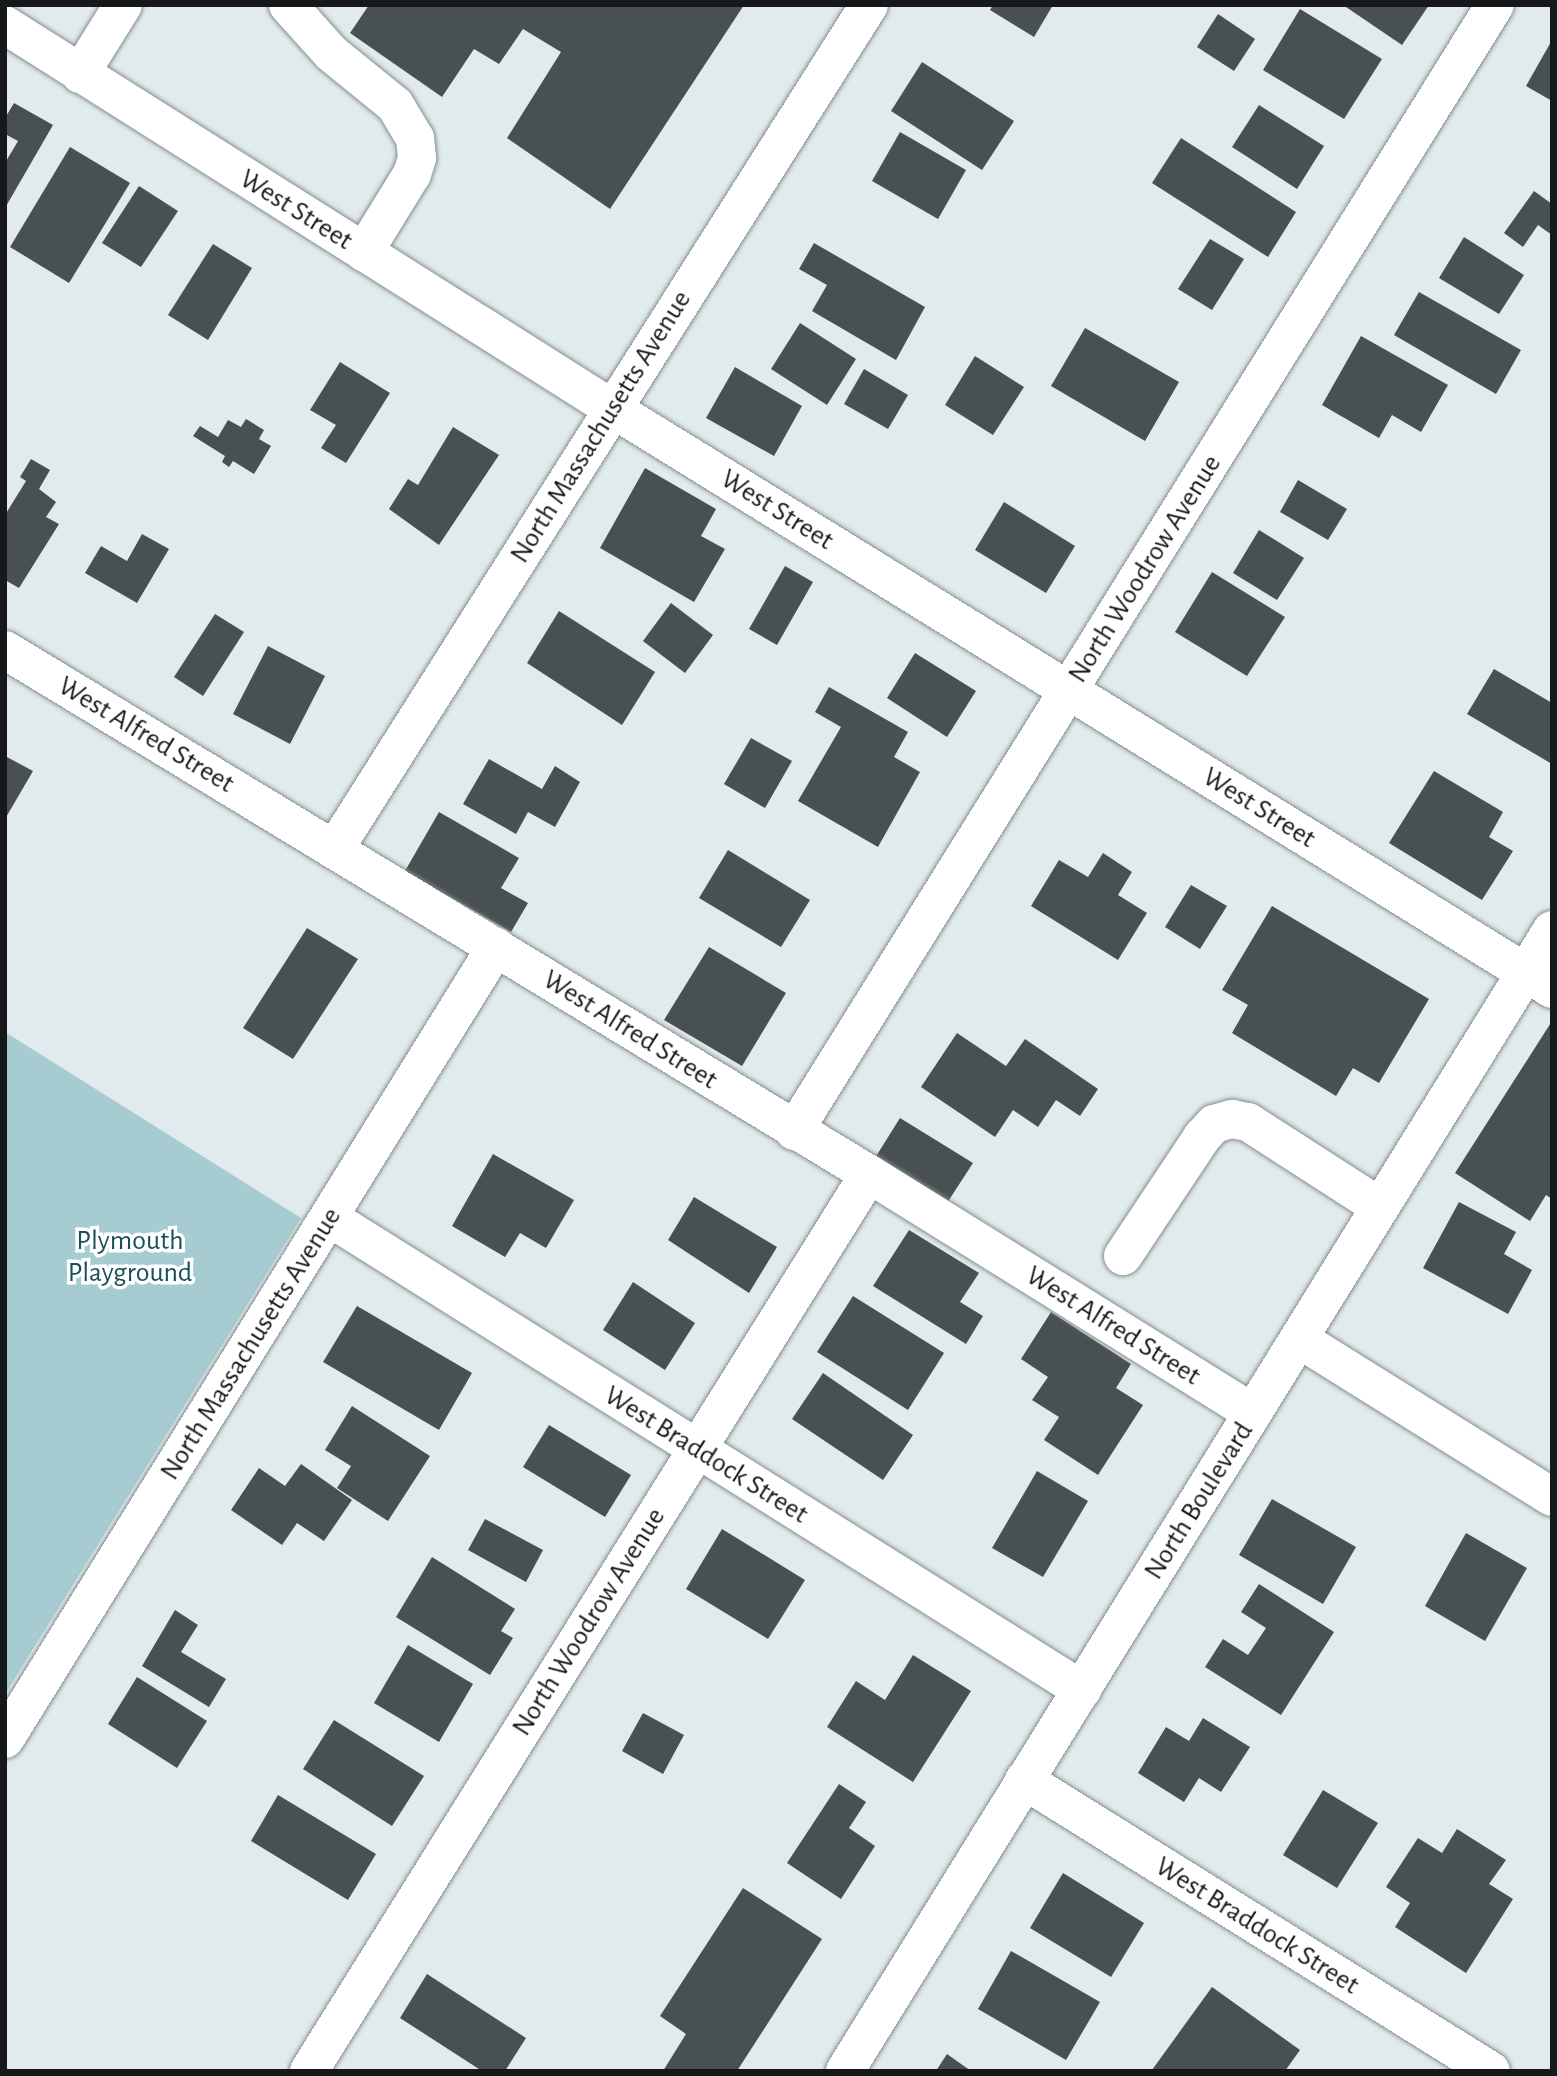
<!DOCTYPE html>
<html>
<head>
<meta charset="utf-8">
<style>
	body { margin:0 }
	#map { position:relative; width:1557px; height:2076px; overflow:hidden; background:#e1ebed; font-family:"Alegreya Sans",sans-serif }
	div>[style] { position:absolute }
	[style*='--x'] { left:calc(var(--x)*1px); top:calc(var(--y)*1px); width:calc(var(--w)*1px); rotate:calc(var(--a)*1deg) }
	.green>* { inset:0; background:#a6cbd1 }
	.building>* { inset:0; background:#485051 }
	.roads { filter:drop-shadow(0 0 2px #858e90) drop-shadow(0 0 2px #858e90) }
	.minor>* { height:38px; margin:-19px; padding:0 19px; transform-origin:19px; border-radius:19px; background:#fff }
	span { translate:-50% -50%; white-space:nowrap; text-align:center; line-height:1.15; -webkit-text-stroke:7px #fff; paint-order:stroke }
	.street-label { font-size:28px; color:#16191a }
	.park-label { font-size:28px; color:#185058 }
	.frame { position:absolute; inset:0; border:7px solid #16191a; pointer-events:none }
</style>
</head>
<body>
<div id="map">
	<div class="green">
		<div style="clip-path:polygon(5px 1032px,301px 1218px,5px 1694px)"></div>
	</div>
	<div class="building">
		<div style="clip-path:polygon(369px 5px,744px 5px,610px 209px,507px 138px,561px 52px,523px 29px,499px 64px,474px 49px,442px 97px,350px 33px)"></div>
		<div style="clip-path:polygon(993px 5px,1053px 5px,1034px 37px,990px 10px)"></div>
		<div style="clip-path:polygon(1343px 5px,1429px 5px,1402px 45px)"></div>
		<div style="clip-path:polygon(1300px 9px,1382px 59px,1344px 119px,1263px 70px)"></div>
		<div style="clip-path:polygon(1218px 14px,1255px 39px,1234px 71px,1197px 47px)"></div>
		<div style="clip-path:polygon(1552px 40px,1552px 101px,1526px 86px)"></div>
		<div style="clip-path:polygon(922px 62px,1014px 121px,982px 170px,891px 111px)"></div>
		<div style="clip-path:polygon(14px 103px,53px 125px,5px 208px,5px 163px,18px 141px,5px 134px,5px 118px)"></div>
		<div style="clip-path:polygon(1259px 105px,1324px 146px,1297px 189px,1232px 147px)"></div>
		<div style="clip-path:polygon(900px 132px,966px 170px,938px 219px,872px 181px)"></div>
		<div style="clip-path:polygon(1181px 138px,1296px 212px,1268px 257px,1152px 183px)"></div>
		<div style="clip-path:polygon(70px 147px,130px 183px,69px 283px,10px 247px)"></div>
		<div style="clip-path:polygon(139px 186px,178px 211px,141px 267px,102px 243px)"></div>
		<div style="clip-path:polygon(1534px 191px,1552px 204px,1552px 235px,1538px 225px,1523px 247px,1504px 233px)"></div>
		<div style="clip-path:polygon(1464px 237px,1524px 275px,1499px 314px,1439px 278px)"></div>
		<div style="clip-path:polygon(1210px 239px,1244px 259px,1212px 310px,1178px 289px)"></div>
		<div style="clip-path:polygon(814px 243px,925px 307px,896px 360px,812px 311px,827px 285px,799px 269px)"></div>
		<div style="clip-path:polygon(213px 244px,252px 268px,208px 340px,168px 315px)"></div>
		<div style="clip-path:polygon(1419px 292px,1521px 350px,1496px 394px,1394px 335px)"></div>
		<div style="clip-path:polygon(800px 323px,856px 359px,827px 405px,771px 369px)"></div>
		<div style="clip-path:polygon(1085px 328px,1179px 382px,1145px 441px,1051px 386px)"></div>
		<div style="clip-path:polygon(1361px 336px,1448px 385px,1421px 432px,1392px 415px,1379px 438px,1322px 405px)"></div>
		<div style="clip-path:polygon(975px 356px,1024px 387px,993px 435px,945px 405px)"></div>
		<div style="clip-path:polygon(340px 362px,390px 393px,346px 463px,321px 448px,336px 425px,310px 410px)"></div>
		<div style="clip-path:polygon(735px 367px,802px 406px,774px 456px,706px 418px)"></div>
		<div style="clip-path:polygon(864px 369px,908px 395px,888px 429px,844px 404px)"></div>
		<div style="clip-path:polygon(246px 419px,264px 430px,259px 439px,271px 446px,254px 474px,233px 461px,229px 467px,222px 462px,225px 456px,193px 436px,200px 426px,218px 437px,228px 420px,241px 427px)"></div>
		<div style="clip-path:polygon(453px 427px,499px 455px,439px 545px,389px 509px,408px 479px,418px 485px)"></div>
		<div style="clip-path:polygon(31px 459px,50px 470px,39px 489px,56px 502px,46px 517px,59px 524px,19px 588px,5px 580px,5px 515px,26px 481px,20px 477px)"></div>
		<div style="clip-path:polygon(645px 468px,716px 509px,701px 536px,725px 549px,694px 602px,600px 548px)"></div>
		<div style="clip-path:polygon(1298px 480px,1347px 509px,1328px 540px,1280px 512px)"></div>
		<div style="clip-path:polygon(1004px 502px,1075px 546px,1046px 593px,975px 550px)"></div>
		<div style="clip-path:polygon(1259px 530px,1304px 558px,1277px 600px,1233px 573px)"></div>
		<div style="clip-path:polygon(142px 534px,169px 549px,137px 603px,85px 573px,101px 546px,127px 561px)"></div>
		<div style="clip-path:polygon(785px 566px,813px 582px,777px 645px,749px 629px)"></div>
		<div style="clip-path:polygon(1212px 572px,1285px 617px,1247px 676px,1175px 632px)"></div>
		<div style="clip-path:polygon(671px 603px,713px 635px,685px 673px,643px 641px)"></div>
		<div style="clip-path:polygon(559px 611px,655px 672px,622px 725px,527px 663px)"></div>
		<div style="clip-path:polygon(215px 614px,244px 632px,203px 696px,174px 677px)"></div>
		<div style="clip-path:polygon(268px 646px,325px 676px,290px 744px,233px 714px)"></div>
		<div style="clip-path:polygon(915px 653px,976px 691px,947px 737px,887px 698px)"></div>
		<div style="clip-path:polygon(1494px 669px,1552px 703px,1552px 764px,1467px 714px)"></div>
		<div style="clip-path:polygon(829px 687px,908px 732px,894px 757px,920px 772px,878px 847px,798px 801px,841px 727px,815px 712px)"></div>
		<div style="clip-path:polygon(751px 738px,792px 761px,765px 808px,724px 784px)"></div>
		<div style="clip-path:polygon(5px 756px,33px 771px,5px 819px)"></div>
		<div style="clip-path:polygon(489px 759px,542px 789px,555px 766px,580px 782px,555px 827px,528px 812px,516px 834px,463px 804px)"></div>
		<div style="clip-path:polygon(1434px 771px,1503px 812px,1489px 837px,1513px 851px,1482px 900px,1389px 843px)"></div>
		<div style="clip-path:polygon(439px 812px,519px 858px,501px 888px,528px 903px,511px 932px,405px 871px)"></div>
		<div style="clip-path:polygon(728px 850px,810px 900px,781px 947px,699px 898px)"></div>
		<div style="clip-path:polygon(1103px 853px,1132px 872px,1118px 895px,1147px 913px,1118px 960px,1031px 906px,1059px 860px,1088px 877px)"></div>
		<div style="clip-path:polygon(1191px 885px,1227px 906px,1200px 949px,1165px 927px)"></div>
		<div style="clip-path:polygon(1272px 906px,1429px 999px,1379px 1083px,1353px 1068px,1336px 1096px,1232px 1033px,1248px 1005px,1222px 990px)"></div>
		<div style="clip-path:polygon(307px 928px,358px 959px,293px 1059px,243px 1028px)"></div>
		<div style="clip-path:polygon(709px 947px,786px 993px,742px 1066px,664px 1020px)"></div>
		<div style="clip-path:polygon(1552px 1021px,1552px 1199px,1546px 1195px,1530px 1221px,1455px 1173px)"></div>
		<div style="clip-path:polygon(957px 1033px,1006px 1066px,1025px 1039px,1098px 1089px,1080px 1116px,1056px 1100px,1038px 1127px,1013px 1110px,995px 1137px,921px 1087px)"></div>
		<div style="clip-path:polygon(900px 1118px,973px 1163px,947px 1203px,875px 1158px)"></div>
		<div style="clip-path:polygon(493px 1154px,574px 1200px,546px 1248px,520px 1233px,505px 1257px,452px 1226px)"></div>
		<div style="clip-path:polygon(694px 1197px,777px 1247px,749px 1293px,668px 1240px)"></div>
		<div style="clip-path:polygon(1459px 1202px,1516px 1232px,1504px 1254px,1532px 1270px,1508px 1314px,1423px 1268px)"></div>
		<div style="clip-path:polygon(909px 1230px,979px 1273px,960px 1302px,983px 1316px,966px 1344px,873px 1286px)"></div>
		<div style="clip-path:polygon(633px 1282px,695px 1323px,665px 1370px,603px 1330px)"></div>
		<div style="clip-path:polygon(853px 1296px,944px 1353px,908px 1410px,817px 1352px)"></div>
		<div style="clip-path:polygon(357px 1306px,472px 1373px,439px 1430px,323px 1362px)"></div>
		<div style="clip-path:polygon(1051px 1312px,1131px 1364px,1116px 1388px,1143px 1405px,1098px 1475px,1044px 1440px,1059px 1417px,1032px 1400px,1048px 1377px,1021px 1359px)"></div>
		<div style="clip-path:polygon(823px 1373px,913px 1435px,883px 1480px,792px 1419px)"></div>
		<div style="clip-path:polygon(352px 1406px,430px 1456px,388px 1521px,337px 1488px,351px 1466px,325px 1450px)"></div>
		<div style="clip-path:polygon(549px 1425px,631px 1475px,605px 1517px,523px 1467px)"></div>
		<div style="clip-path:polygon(301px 1464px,352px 1500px,324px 1541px,297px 1523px,282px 1545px,231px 1510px,259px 1468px,285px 1486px)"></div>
		<div style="clip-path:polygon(1037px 1471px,1088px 1501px,1043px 1577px,992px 1548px)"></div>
		<div style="clip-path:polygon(1272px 1499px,1356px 1547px,1323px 1604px,1239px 1555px)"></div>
		<div style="clip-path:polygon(485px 1519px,543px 1550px,526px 1582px,468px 1550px)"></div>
		<div style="clip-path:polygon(722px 1529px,805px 1580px,768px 1639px,686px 1589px)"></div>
		<div style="clip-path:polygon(1466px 1533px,1527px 1568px,1485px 1641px,1425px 1606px)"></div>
		<div style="clip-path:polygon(432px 1557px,515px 1609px,501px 1631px,513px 1638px,490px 1675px,396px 1617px)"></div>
		<div style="clip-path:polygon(1259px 1584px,1334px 1632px,1281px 1715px,1205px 1667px,1223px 1639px,1248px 1655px,1266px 1628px,1241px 1612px)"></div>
		<div style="clip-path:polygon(175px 1610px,198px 1625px,181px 1652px,226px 1679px,209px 1707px,142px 1666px)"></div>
		<div style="clip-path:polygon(408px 1645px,473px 1684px,439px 1742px,374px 1703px)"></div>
		<div style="clip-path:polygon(913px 1655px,971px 1691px,913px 1782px,827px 1727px,856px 1681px,885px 1700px)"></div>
		<div style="clip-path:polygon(137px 1677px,207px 1721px,177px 1768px,108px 1724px)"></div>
		<div style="clip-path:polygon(643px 1713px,684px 1735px,663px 1774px,622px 1751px)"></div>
		<div style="clip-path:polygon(1203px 1718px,1250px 1747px,1221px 1792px,1199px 1778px,1184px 1802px,1138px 1773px,1166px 1727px,1189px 1741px)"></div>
		<div style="clip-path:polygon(334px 1720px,424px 1776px,392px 1826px,303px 1769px)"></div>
		<div style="clip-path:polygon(839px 1784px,866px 1802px,849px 1828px,875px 1846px,841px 1899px,787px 1863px)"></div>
		<div style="clip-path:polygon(1323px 1790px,1378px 1823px,1337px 1888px,1283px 1855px)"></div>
		<div style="clip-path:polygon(278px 1795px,376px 1854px,348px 1900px,251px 1841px)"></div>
		<div style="clip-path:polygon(1457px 1829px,1506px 1860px,1489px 1884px,1513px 1899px,1466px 1973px,1395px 1927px,1410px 1903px,1386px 1887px,1418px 1838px,1442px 1853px)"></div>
		<div style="clip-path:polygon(1063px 1873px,1144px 1923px,1111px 1977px,1030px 1928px)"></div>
		<div style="clip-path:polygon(743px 1888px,822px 1939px,737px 2071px,663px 2071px,686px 2034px,660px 2016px)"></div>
		<div style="clip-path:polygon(1011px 1951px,1100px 2002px,1066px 2060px,978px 2009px)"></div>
		<div style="clip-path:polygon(427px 1974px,526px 2038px,505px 2071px,482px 2071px,400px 2018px)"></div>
		<div style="clip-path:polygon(1212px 1987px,1300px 2050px,1285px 2071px,1152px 2070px)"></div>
		<div style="clip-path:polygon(947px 2054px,971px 2071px,936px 2071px)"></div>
	</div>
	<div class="roads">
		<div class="minor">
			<div style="--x:288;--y:5;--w:64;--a:48.1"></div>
			<div style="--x:331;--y:53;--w:82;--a:39.1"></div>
			<div style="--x:395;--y:105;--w:39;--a:59"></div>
			<div style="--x:415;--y:138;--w:20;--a:84"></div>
			<div style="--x:417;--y:158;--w:17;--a:107"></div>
			<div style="--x:412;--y:174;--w:92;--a:121.6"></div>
			<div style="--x:5;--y:25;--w:719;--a:32.28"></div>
			<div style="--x:613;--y:409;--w:1104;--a:31.7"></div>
			<div style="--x:80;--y:74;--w:81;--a:-58.1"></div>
			<div style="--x:5;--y:650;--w:1010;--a:31.24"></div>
			<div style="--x:869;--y:1174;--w:452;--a:31.9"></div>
			<div style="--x:334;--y:850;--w:1000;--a:-57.66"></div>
			<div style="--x:794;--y:1131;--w:1326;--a:-58.1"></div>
			<div style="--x:330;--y:1218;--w:888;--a:32.11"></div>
			<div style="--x:1123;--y:1256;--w:143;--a:-56.4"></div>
			<div style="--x:1202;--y:1137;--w:18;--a:-47"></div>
			<div style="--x:1214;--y:1124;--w:19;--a:-16"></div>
			<div style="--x:1232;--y:1119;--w:16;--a:11"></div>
			<div style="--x:1248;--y:1122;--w:157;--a:32.8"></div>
			<div style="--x:1299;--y:1339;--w:298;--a:32"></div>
			<div style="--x:5;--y:1739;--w:932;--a:-58.2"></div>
			<div style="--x:1024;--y:1780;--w:550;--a:31.93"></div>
			<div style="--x:309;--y:2071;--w:1057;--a:-58.02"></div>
			<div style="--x:845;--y:2071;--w:1342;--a:-58.22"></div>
		</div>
	</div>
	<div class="street-label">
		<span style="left:296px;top:210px;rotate:32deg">West Street</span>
		<span style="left:601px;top:427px;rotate:-58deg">North Massachusetts Avenue</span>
		<span style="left:777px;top:510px;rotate:32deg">West Street</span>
		<span style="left:1145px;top:569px;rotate:-58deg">North Woodrow Avenue</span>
		<span style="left:146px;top:735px;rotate:31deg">West Alfred Street</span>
		<span style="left:1259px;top:808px;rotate:32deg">West Street</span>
		<span style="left:630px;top:1030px;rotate:32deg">West Alfred Street</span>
		<span style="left:1113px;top:1326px;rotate:32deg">West Alfred Street</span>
		<span style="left:251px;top:1344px;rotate:-58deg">North Massachusetts Avenue</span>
		<span style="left:706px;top:1455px;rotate:32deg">West Braddock Street</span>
		<span style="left:1199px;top:1501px;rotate:-58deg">North Boulevard</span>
		<span style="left:589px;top:1622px;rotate:-58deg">North Woodrow Avenue</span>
		<span style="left:1257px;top:1926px;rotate:32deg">West Braddock Street</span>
	</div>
	<div class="park-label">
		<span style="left:130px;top:1257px">Plymouth<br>Playground</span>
	</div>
	<div class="frame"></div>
</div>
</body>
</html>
